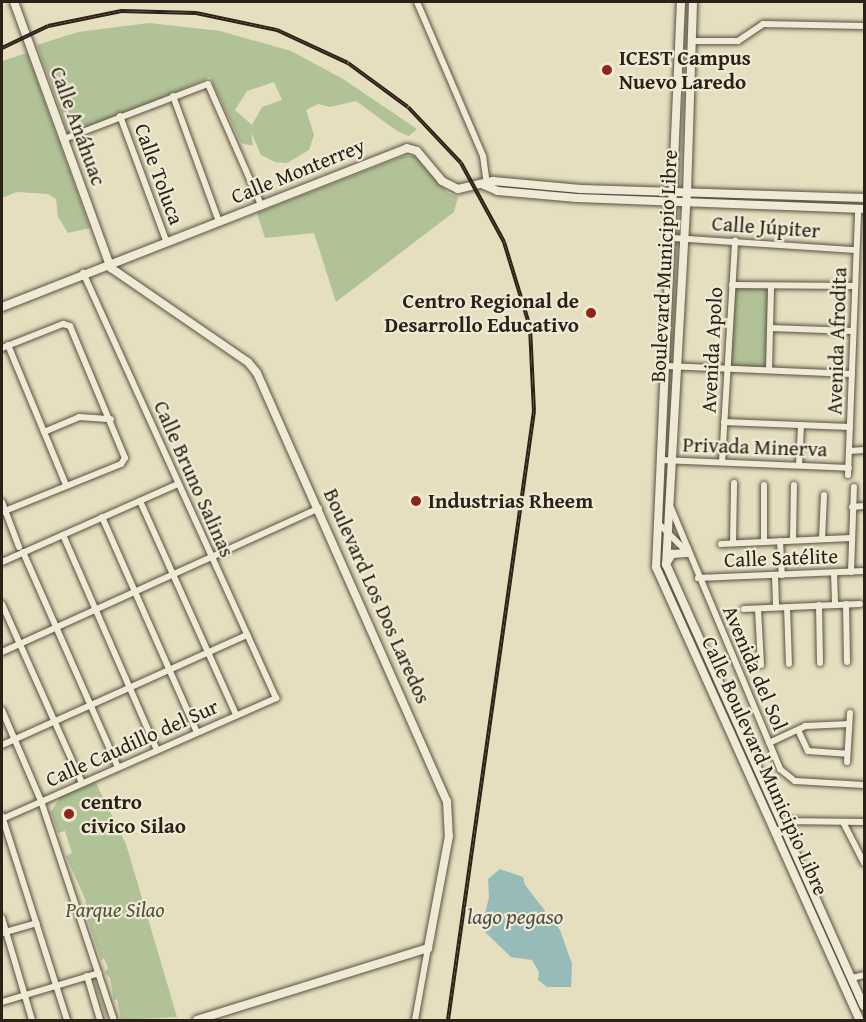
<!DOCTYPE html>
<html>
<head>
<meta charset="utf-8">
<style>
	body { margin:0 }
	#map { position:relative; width:866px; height:1022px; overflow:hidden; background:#e5debf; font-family:"Gentium Book Plus",serif }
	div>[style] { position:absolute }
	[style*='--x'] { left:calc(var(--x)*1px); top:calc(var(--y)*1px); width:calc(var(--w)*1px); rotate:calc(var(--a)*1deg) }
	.green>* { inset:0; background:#b0c296 }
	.water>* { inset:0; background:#97bbb8 }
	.roads { filter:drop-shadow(0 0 2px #5b5041) drop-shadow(0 0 2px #5b5041) }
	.street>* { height:6px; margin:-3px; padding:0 3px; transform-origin:3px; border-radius:3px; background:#eeead5 }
	.secondary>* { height:8px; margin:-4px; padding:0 4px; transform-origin:4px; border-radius:4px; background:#eeead5 }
	.rail>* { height:4px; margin-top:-2px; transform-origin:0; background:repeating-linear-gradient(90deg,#eeead5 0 4.5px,#2d2117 0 9px); box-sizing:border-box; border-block:2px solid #2d2117 }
	.dots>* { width:16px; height:16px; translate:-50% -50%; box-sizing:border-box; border:3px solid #eeead5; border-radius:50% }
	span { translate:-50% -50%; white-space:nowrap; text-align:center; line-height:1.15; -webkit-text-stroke:4.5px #eeead5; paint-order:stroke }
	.poi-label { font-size:21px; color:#2d2117; font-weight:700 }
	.left { translate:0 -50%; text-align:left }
	.right { translate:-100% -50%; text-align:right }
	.street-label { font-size:21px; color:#2d2117 }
	.park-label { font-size:21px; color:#54513d; font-style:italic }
	.water-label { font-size:22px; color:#4d4f47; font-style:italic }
	.frame { position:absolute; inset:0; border:3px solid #2d2117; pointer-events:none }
</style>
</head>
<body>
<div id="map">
	<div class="green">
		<div style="clip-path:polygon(evenodd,149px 23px,220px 31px,291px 51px,343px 79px,417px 129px,409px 136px,397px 131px,356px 101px,330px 107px,318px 104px,306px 110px,314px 135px,309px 150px,287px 163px,275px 162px,261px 155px,251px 132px,253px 146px,241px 143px,210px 77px,70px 137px,37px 45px,78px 32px,149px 23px,274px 82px,282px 100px,262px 107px,252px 125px,235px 110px,247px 91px,274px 82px)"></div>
		<div style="clip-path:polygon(27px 53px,90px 228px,68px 233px,58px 217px,56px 199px,48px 194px,17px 192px,2px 198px,2px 61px)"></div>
		<div style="clip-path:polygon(404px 156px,415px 156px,448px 193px,458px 197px,454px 212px,336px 302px,314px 233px,265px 238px,257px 213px)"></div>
		<div style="clip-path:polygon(732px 285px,771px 286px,769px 370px,728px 369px)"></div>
		<div style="clip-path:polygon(94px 779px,126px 844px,177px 1017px,121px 1020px,117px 999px,114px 1000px,110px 978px,105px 973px,108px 968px,104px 958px,101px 960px,84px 908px,86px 901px,66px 856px,72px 853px,65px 831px,58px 833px,51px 812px,62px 794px)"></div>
	</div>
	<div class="water">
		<div style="clip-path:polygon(500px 869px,523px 877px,525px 885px,560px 930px,572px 964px,571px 987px,547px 987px,538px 980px,539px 972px,532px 960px,511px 957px,486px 933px,483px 923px,489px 897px,488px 879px)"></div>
	</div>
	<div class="roads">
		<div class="street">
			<div style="--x:417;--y:2;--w:168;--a:66.8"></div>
			<div style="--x:483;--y:156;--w:28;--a:82"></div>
			<div style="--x:692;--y:41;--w:46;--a:0"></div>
			<div style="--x:738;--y:41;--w:30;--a:-34"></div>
			<div style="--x:763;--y:24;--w:101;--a:1.1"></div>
			<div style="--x:173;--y:96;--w:134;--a:69.9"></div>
			<div style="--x:120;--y:116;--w:135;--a:69.7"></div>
			<div style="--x:64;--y:139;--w:154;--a:-20.9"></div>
			<div style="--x:208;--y:84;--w:132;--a:66.3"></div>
			<div style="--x:673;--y:238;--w:183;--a:3.8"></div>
			<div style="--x:732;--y:285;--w:123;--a:0.5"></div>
			<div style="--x:770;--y:328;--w:83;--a:2.1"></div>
			<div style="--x:8;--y:345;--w:152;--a:67.5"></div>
			<div style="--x:2;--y:348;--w:66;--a:-21.5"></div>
			<div style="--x:63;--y:324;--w:7;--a:16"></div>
			<div style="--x:70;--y:326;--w:143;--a:67.4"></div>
			<div style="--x:125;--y:458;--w:7;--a:124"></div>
			<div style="--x:121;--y:464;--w:128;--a:158"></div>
			<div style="--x:666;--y:366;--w:186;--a:2.5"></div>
			<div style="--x:769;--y:370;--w:84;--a:-88.6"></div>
			<div style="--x:724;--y:422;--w:126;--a:2.3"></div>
			<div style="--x:44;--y:432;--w:38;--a:-23"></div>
			<div style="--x:79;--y:417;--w:32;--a:4"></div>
			<div style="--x:849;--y:451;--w:15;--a:-4"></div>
			<div style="--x:661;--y:460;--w:188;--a:2.4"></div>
			<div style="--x:722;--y:462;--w:222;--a:-86.6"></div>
			<div style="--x:799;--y:465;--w:40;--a:-87.1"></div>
			<div style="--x:848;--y:475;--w:266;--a:-87.8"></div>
			<div style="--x:140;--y:501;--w:235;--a:65.8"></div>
			<div style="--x:2;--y:502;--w:48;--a:69.3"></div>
			<div style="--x:852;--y:507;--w:12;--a:-5"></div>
			<div style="--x:671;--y:508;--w:283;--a:67.3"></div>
			<div style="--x:780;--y:769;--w:19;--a:39"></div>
			<div style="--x:795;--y:781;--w:69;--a:3.3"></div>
			<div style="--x:102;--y:517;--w:235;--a:66.2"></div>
			<div style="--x:657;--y:522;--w:37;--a:45"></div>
			<div style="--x:63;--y:535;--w:235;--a:66.4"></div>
			<div style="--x:822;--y:539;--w:44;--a:-87.4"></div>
			<div style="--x:793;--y:540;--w:55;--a:-89"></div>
			<div style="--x:780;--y:541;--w:34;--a:87"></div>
			<div style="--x:764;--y:542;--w:57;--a:-90"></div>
			<div style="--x:733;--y:543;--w:60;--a:-89"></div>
			<div style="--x:721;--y:544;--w:130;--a:-2.6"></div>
			<div style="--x:23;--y:552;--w:235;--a:66.2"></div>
			<div style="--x:2;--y:562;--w:193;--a:-23.9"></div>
			<div style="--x:851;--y:572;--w:85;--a:-88"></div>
			<div style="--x:834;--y:573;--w:31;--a:88"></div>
			<div style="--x:775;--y:576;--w:31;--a:88"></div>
			<div style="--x:698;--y:578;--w:166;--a:-2.4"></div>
			<div style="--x:2;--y:604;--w:196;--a:65.9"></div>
			<div style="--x:846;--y:604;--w:58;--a:89"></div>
			<div style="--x:819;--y:605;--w:58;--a:89"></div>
			<div style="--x:787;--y:607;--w:57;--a:88"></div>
			<div style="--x:744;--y:609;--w:116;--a:-2.5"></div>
			<div style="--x:758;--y:609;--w:56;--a:86.9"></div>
			<div style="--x:2;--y:652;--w:348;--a:-24.4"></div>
			<div style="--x:2;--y:710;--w:99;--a:66.8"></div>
			<div style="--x:41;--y:801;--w:231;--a:71.6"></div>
			<div style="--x:799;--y:732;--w:21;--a:65"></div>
			<div style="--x:808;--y:751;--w:39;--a:4"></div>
			<div style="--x:769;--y:743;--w:40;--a:-25"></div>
			<div style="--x:805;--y:726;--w:44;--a:-2.6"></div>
			<div style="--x:2;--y:745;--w:269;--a:-24.2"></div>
			<div style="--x:847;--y:762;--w:49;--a:-86.5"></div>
			<div style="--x:2;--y:816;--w:214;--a:72.3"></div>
			<div style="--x:2;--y:819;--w:300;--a:-23.8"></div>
			<div style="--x:276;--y:698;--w:467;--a:-114.4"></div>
			<div style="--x:781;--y:821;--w:83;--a:0.7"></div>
			<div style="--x:843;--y:822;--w:46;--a:62.9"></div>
			<div style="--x:2;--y:918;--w:106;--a:73.6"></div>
			<div style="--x:2;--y:933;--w:36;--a:-16"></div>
			<div style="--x:87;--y:976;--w:46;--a:73.5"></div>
			<div style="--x:852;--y:978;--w:12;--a:-14"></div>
			<div style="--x:2;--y:1002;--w:101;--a:-16.6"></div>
			<div style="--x:415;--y:1020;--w:73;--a:-79.8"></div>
		</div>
		<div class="secondary">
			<div style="--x:14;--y:2;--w:283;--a:70"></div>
			<div style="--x:111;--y:268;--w:166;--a:34.5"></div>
			<div style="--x:248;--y:362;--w:14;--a:51"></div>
			<div style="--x:257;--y:373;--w:468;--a:66.1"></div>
			<div style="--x:447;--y:801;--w:35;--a:87"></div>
			<div style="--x:449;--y:836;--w:114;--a:100.6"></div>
			<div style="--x:428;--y:948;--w:242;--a:162.7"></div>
			<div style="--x:681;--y:2;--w:566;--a:92.53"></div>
			<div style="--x:656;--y:567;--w:497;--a:65.8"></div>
			<div style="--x:693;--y:2;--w:188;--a:91.8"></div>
			<div style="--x:687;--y:190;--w:375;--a:93.2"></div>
			<div style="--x:666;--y:564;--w:484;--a:65.9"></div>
			<div style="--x:482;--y:184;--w:17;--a:24"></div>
			<div style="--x:498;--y:191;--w:79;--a:5.1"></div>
			<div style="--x:577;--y:198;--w:287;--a:2.2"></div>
			<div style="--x:2;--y:307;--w:435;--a:-21.4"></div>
			<div style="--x:407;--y:148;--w:10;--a:17"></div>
			<div style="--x:417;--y:151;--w:39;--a:50"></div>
			<div style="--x:442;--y:181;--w:18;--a:27"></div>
			<div style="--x:458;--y:189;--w:36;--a:-13"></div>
			<div style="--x:493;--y:181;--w:88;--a:5.2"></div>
			<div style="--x:581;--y:189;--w:283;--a:1.8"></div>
			<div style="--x:666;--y:564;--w:12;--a:-59"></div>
			<div style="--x:672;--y:554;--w:15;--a:-4"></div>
		</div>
	</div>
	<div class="rail">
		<div style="--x:2;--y:48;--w:51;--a:-25.6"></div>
		<div style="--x:48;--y:26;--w:75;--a:-11.6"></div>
		<div style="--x:121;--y:11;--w:75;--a:1.5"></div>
		<div style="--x:196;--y:13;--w:83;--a:11.9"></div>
		<div style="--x:277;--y:30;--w:78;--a:24.9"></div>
		<div style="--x:348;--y:63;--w:74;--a:36.3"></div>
		<div style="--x:408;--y:107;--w:77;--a:46.6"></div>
		<div style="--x:461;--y:163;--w:90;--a:61.4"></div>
		<div style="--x:504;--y:242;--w:89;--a:73"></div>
		<div style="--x:530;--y:327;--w:84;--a:87.3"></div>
		<div style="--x:534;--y:411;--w:615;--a:98.04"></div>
	</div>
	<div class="dots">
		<div style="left:607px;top:70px;background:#8f2418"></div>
		<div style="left:591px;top:313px;background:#8f2418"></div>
		<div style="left:416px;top:501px;background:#8f2418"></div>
		<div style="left:69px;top:814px;background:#8f2418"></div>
	</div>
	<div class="poi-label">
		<span class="left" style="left:619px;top:70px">ICEST Campus<br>Nuevo Laredo</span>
		<span class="right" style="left:579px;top:313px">Centro Regional de<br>Desarrollo Educativo</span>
		<span class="left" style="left:428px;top:501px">Industrias Rheem</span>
		<span class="left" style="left:81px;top:814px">centro<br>civico Silao</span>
	</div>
	<div class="street-label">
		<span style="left:78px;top:126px;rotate:70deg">Calle Anáhuac</span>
		<span style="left:298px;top:171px;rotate:-22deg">Calle Monterrey</span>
		<span style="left:159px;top:174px;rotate:70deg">Calle Toluca</span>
		<span style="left:766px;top:227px;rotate:4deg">Calle Júpiter</span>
		<span style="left:664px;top:266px;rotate:-87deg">Boulevard Municipio Libre</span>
		<span style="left:837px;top:341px;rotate:-88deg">Avenida Afrodita</span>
		<span style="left:712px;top:350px;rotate:-87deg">Avenida Apolo</span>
		<span style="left:755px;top:447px;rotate:2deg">Privada Minerva</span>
		<span style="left:194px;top:479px;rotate:66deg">Calle Bruno Salinas</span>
		<span style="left:781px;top:558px;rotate:-2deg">Calle Satélite</span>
		<span style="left:377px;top:596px;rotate:66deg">Boulevard Los Dos Laredos</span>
		<span style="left:755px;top:668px;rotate:67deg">Avenida del Sol</span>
		<span style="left:132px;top:743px;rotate:-24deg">Calle Caudillo del Sur</span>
		<span style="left:765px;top:766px;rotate:66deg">Calle Boulevard Municipio Libre</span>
	</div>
	<div class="park-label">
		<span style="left:115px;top:910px">Parque Silao</span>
	</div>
	<div class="water-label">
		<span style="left:515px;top:917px">lago pegaso</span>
	</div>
	<div class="frame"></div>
</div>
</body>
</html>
